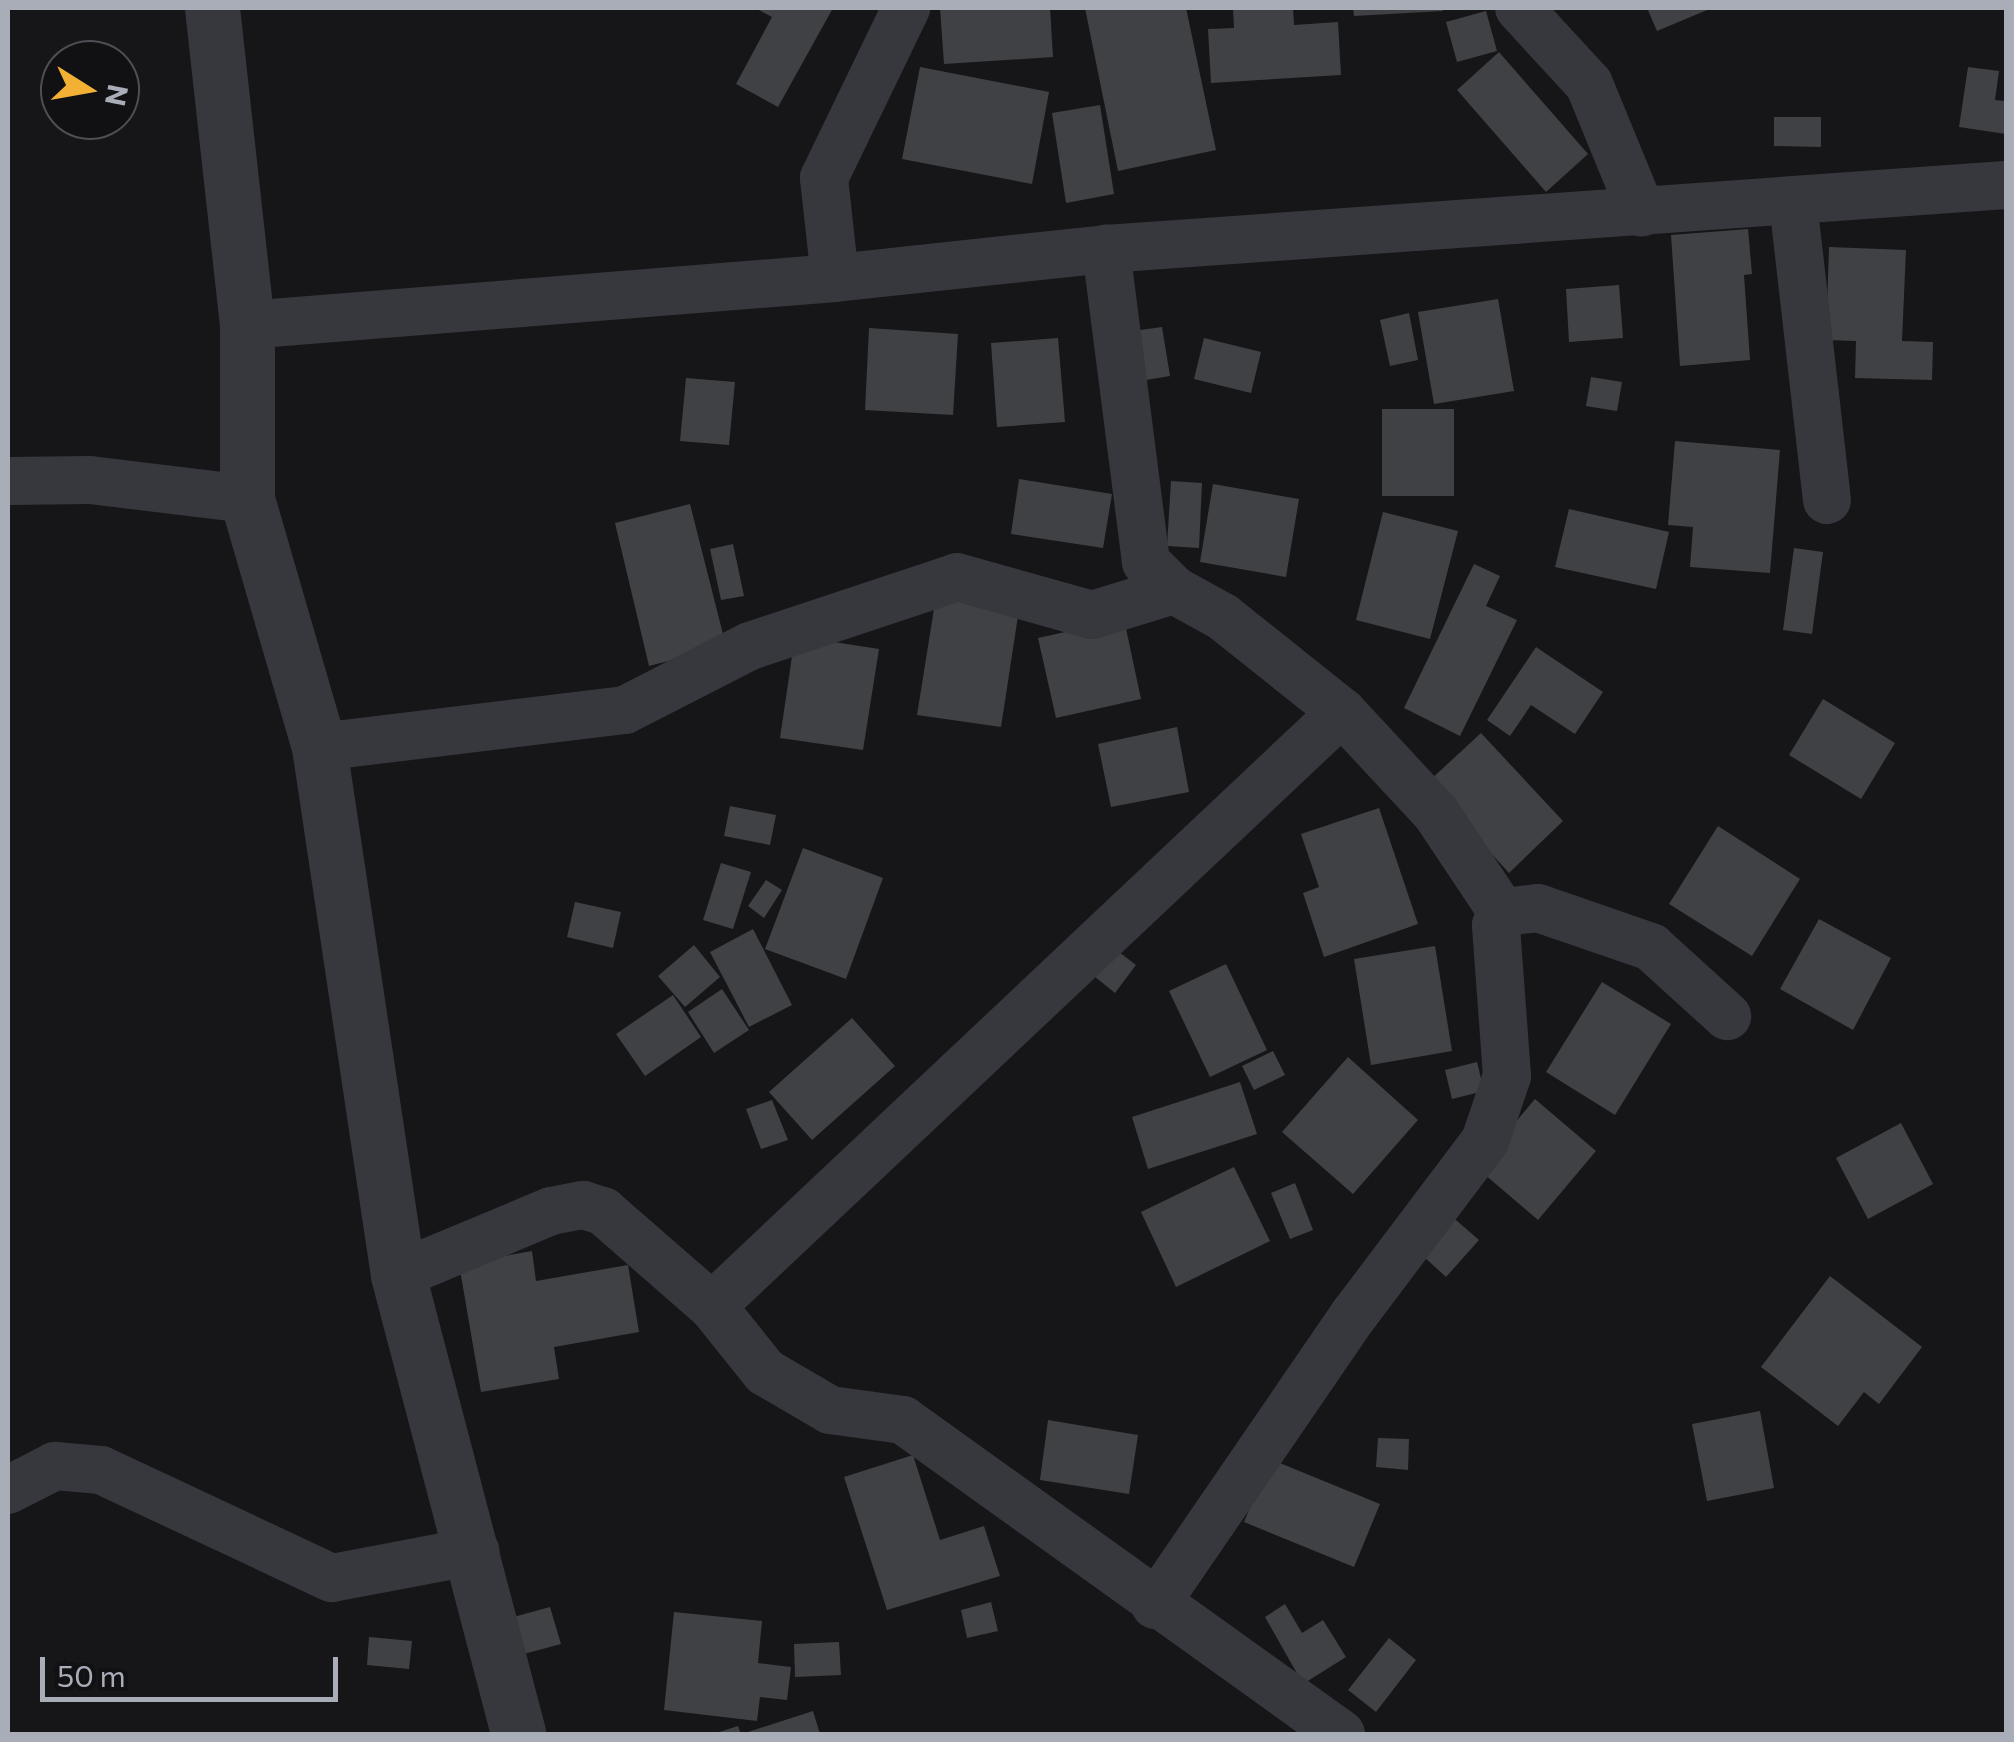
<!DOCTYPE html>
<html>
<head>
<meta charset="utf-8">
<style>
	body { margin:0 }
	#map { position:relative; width:2014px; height:1742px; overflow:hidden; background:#161618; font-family:Commissioner,sans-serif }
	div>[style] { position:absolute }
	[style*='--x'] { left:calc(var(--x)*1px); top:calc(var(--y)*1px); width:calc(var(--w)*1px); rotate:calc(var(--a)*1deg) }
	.building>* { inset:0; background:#404145 }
	.minor>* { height:48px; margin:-24px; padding:0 24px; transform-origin:24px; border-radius:24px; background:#37383d }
	.tertiary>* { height:55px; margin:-27.5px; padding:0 27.5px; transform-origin:27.5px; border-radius:27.5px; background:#37383d }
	span { translate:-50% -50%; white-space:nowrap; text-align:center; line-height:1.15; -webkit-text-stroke:9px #111113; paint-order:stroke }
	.frame { position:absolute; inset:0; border:10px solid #a8adb8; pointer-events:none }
	.north { position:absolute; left:40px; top:40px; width:100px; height:100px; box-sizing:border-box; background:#111113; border:2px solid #4d4f55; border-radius:50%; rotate:101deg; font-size:28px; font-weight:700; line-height:40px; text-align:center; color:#a8adb8 }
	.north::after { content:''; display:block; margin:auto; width:35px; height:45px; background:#f2b134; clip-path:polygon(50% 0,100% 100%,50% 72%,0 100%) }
	.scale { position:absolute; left:40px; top:1657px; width:298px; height:45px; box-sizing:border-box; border:5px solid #a8adb8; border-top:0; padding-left:12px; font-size:30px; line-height:35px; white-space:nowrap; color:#a8adb8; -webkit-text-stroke:8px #111113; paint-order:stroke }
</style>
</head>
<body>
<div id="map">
	<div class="building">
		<div style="clip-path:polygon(755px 8px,833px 8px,778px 107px,736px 84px,772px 17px)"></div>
		<div style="clip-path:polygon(940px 8px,1050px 8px,1053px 57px,944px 64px)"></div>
		<div style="clip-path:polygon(1085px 8px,1186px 8px,1216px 150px,1118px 171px)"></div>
		<div style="clip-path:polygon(1233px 8px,1293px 8px,1294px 25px,1338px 22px,1341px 75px,1211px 83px,1208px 29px,1234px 28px)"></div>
		<div style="clip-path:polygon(1353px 8px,1442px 8px,1443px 11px,1354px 16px)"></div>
		<div style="clip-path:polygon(1647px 8px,1712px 8px,1657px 31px)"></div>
		<div style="clip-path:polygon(1486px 11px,1497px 51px,1457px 62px,1446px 22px)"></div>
		<div style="clip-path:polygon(1499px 52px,1588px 154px,1546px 192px,1457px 90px)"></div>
		<div style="clip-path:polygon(920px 67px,1049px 92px,1032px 184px,902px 159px)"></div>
		<div style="clip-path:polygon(1968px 67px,1999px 71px,1995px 100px,2006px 101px,2006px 134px,1959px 127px)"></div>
		<div style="clip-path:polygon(1100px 105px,1114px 194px,1066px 203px,1052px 113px)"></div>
		<div style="clip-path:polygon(1774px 117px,1821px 117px,1821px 147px,1774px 146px)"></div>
		<div style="clip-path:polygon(1748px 229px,1752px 274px,1744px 275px,1750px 360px,1680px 366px,1671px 235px)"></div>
		<div style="clip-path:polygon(1829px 247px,1906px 250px,1902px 341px,1933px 342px,1932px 380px,1855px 378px,1856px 341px,1826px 340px)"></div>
		<div style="clip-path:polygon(1619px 285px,1623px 338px,1569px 342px,1566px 289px)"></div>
		<div style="clip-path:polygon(1498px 299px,1514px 391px,1434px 404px,1418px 312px)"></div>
		<div style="clip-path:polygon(1409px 313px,1418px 360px,1390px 366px,1380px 320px)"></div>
		<div style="clip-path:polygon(1162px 327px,1170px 376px,1134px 382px,1126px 332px)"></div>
		<div style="clip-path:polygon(869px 328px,958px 334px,953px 415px,865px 410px)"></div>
		<div style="clip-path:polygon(1058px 338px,1065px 422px,997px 427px,991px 343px)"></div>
		<div style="clip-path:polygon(1204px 338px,1261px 352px,1251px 393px,1194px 379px)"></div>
		<div style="clip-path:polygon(1591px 377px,1622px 382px,1617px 411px,1586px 406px)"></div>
		<div style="clip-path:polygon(686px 378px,735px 382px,729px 445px,680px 441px)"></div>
		<div style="clip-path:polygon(1382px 409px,1454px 409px,1454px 496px,1382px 496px)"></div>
		<div style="clip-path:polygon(1675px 441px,1780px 450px,1770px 573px,1690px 567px,1693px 527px,1668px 525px)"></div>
		<div style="clip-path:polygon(1019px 479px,1112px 494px,1103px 548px,1011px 534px)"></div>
		<div style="clip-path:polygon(1171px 481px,1202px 483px,1199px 548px,1167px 546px)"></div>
		<div style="clip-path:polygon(1213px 484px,1299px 499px,1286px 577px,1200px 562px)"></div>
		<div style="clip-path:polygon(690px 504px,726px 646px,649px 666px,615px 523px)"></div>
		<div style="clip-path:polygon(1569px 509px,1669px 532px,1656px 589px,1555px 567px)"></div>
		<div style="clip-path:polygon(1383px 512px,1458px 531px,1430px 639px,1356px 620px)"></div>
		<div style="clip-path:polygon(733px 544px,744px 596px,721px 600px,710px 549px)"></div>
		<div style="clip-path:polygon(1794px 548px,1823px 552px,1812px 634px,1783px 630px)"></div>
		<div style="clip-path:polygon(1474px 564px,1500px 576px,1486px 606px,1517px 620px,1460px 736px,1404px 708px)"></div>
		<div style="clip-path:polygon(937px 590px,1020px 603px,1001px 727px,917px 715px)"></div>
		<div style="clip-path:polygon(1124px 619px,1141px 699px,1056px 718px,1038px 638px)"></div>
		<div style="clip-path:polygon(795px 636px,879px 649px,863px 750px,780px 738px)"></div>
		<div style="clip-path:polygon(1536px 647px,1603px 692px,1575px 734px,1531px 705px,1510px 736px,1487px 720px)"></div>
		<div style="clip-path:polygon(1823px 699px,1895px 743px,1861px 799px,1789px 755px)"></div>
		<div style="clip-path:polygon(1177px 727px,1189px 792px,1111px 807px,1098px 744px)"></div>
		<div style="clip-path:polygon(1481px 733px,1563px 821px,1509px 873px,1427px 783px)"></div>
		<div style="clip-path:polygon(730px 806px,776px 815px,770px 845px,724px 836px)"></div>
		<div style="clip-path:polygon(1379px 808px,1418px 924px,1324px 957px,1303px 893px,1319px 887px,1301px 834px)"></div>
		<div style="clip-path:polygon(1718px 826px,1800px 879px,1752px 956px,1669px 904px)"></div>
		<div style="clip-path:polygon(803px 848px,883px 878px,846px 979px,765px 949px)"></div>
		<div style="clip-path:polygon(721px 863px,751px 872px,733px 929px,703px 920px)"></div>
		<div style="clip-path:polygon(766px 880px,782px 890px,764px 918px,748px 906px)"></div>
		<div style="clip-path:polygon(575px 902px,621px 912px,613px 948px,567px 937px)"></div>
		<div style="clip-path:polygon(1819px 919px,1891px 958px,1853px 1030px,1780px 989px)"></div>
		<div style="clip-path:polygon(753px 929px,792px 1005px,749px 1027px,710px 952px)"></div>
		<div style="clip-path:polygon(694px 945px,720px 977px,685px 1007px,658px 976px)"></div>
		<div style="clip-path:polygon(1435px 946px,1452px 1051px,1371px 1065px,1354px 959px)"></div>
		<div style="clip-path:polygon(1115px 949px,1136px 965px,1115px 993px,1094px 976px)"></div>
		<div style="clip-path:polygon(1226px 964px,1267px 1050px,1210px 1077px,1169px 991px)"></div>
		<div style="clip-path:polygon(1602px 982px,1671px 1024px,1615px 1115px,1546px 1072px)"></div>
		<div style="clip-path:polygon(722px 989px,749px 1030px,714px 1053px,688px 1012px)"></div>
		<div style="clip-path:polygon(673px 995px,701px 1037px,645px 1076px,616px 1034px)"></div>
		<div style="clip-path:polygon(852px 1018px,895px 1066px,812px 1140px,769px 1092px)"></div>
		<div style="clip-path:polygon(1273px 1051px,1285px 1075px,1254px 1090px,1242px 1066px)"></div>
		<div style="clip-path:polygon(1348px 1057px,1418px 1120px,1353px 1194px,1282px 1132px)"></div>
		<div style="clip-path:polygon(1477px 1062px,1484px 1091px,1452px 1099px,1445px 1070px)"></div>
		<div style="clip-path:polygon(1240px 1082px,1257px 1134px,1148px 1169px,1132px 1117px)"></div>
		<div style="clip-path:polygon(1535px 1099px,1596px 1151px,1538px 1220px,1477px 1168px)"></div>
		<div style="clip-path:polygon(772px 1100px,788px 1140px,761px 1149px,746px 1109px)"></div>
		<div style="clip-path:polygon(1901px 1123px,1933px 1184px,1868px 1219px,1836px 1158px)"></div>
		<div style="clip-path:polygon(1234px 1167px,1270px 1241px,1176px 1287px,1141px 1212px)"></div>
		<div style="clip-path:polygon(1295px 1183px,1313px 1230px,1290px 1239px,1271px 1193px)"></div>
		<div style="clip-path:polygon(1442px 1208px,1479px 1240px,1446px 1277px,1410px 1244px)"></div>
		<div style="clip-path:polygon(532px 1251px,536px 1281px,628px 1265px,639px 1332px,554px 1347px,559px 1379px,481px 1392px,459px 1264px)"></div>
		<div style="clip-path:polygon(1830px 1276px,1922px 1347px,1879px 1404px,1864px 1392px,1838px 1426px,1761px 1367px)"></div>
		<div style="clip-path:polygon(1760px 1411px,1774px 1488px,1707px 1501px,1692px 1424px)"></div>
		<div style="clip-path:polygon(1048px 1420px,1138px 1435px,1129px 1494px,1040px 1480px)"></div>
		<div style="clip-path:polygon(1378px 1438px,1409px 1439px,1408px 1470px,1376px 1467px)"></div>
		<div style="clip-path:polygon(913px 1455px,940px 1540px,984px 1526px,1000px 1576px,887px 1610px,844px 1477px)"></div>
		<div style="clip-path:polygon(1270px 1459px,1380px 1504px,1354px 1567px,1244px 1522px)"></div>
		<div style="clip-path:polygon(991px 1602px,998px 1631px,967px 1638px,961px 1610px)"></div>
		<div style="clip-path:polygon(1285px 1604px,1302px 1633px,1323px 1620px,1346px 1657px,1303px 1684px,1265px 1617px)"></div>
		<div style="clip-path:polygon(550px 1607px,561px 1644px,509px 1658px,499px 1621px)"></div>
		<div style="clip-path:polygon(674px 1612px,762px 1621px,758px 1663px,791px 1667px,787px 1700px,760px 1697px,757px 1721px,664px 1710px)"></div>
		<div style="clip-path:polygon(369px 1637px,412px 1641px,409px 1669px,367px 1665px)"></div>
		<div style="clip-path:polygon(1389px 1638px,1416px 1660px,1376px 1712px,1348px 1690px)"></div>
		<div style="clip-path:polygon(839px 1642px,841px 1675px,795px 1677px,794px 1644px)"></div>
		<div style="clip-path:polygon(813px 1711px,820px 1734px,742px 1734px)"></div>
		<div style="clip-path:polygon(738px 1726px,741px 1734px,713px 1734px)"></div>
	</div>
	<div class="minor">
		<div style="--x:1519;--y:8;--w:103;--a:47.4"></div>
		<div style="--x:1589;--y:84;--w:139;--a:67.7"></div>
		<div style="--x:1793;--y:202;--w:300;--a:83.5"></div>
		<div style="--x:835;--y:278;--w:101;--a:-96.3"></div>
		<div style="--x:824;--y:178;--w:189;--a:-64.2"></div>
		<div style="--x:247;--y:325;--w:590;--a:-4.57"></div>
		<div style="--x:835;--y:278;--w:273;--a:-6.1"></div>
		<div style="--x:1106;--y:249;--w:902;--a:-4.07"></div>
		<div style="--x:8;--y:481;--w:82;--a:-0.7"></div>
		<div style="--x:90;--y:480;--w:158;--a:6.9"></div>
		<div style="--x:319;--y:747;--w:308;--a:-6.9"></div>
		<div style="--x:625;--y:710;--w:140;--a:-27.1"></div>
		<div style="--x:750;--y:646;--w:218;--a:-18.4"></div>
		<div style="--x:957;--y:577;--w:140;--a:15.7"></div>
		<div style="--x:1092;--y:615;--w:86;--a:-17"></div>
		<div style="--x:1502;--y:912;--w:36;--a:-6"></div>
		<div style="--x:1538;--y:908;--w:120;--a:19"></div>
		<div style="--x:1651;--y:947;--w:103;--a:42.2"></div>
		<div style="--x:398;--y:1275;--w:166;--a:-22.7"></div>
		<div style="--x:551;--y:1211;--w:33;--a:-11"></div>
		<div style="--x:583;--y:1205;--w:21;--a:17"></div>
		<div style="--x:603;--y:1211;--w:145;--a:41.1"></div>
		<div style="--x:712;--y:1306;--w:85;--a:51.2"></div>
		<div style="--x:765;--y:1372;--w:75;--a:30.3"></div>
		<div style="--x:830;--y:1410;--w:74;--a:7.8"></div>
		<div style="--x:903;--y:1420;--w:539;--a:35.64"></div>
		<div style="--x:712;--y:1306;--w:866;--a:-43.32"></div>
		<div style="--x:1342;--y:712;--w:152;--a:-141.4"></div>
		<div style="--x:1223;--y:617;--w:56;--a:-151.1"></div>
		<div style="--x:1174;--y:590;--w:40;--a:-135"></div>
		<div style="--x:1146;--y:562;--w:316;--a:-97.3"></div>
		<div style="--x:8;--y:1490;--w:53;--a:-27.1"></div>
		<div style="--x:55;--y:1466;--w:46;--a:5"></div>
		<div style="--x:101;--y:1470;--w:255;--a:25.1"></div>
		<div style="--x:332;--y:1578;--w:146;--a:-10.7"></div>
		<div style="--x:1155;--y:1605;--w:350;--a:-55.6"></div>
		<div style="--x:1353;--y:1316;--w:219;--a:-53"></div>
		<div style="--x:1485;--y:1141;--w:69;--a:-71.3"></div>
		<div style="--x:1507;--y:1076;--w:151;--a:-94.2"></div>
		<div style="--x:1496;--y:925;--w:14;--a:-65"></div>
		<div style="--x:1502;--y:912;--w:119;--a:-123.7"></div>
		<div style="--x:1436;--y:813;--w:138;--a:-132.9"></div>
	</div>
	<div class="tertiary">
		<div style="--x:212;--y:8;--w:319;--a:83.7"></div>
		<div style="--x:247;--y:325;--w:174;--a:90"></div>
		<div style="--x:247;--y:499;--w:258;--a:73.8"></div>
		<div style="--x:319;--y:747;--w:534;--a:81.49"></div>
		<div style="--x:398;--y:1275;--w:474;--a:75.3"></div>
	</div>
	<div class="frame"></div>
	<div class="north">N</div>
	<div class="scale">50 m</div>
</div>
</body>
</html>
